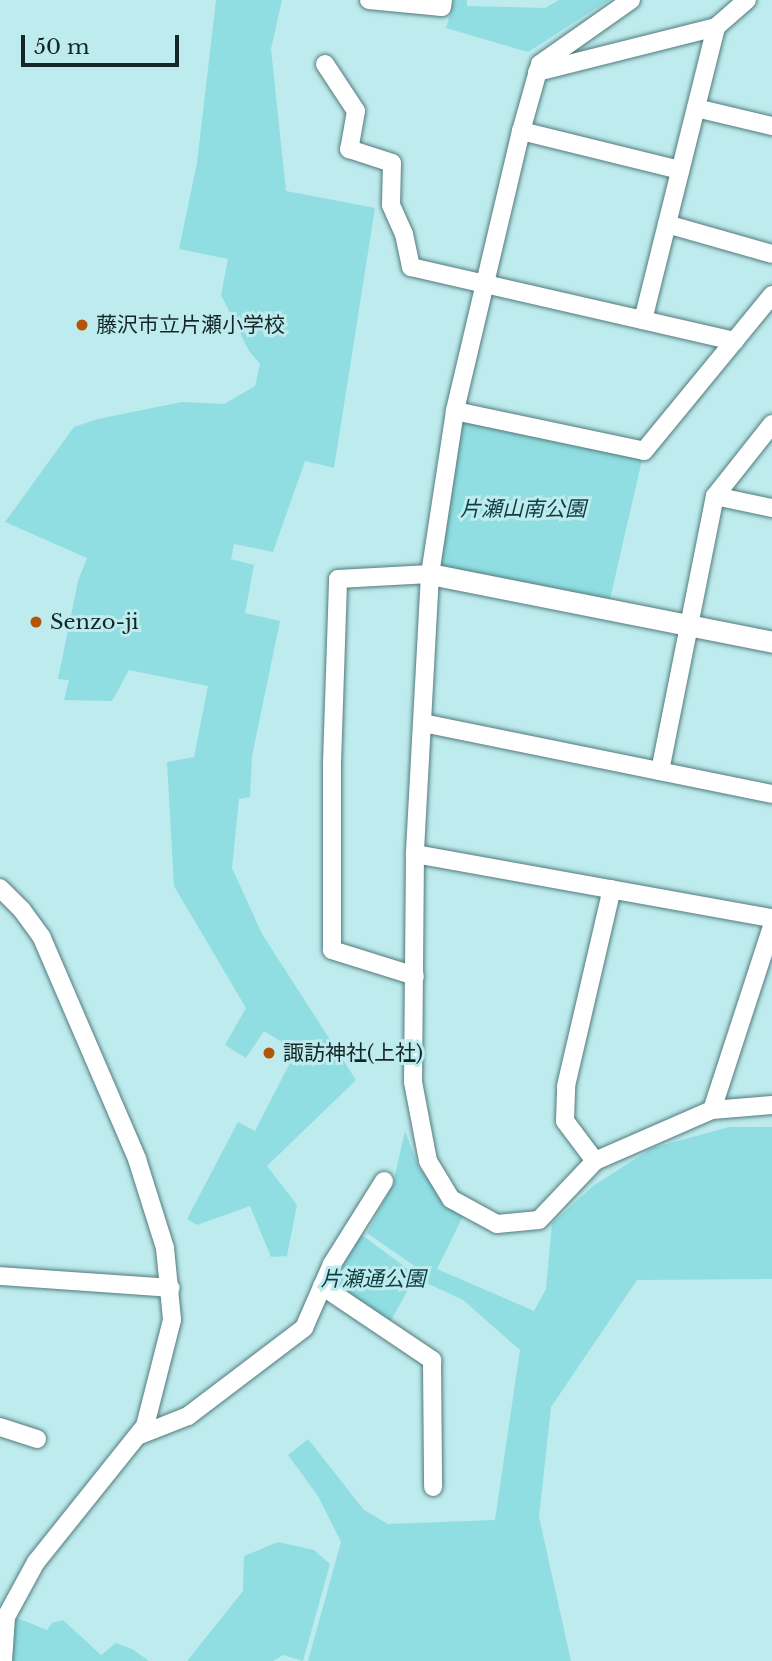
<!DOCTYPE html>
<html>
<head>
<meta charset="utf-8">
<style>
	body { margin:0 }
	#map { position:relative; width:772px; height:1661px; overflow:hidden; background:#beebed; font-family:"Libre Baskerville","Noto Sans JP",serif }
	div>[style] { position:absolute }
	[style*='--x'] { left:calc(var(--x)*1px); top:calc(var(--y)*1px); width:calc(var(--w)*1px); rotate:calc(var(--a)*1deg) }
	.green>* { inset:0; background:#90dee2 }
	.roads { filter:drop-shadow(0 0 2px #527b7e) drop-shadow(0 0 2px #527b7e) }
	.minor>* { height:18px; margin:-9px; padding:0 9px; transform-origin:9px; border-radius:9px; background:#fff }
	.tertiary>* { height:21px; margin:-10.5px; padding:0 10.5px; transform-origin:10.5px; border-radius:10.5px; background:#fff }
	.dots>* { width:19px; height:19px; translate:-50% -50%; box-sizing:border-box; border:4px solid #beebed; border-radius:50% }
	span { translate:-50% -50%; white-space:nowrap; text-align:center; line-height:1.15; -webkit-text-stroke:6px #beebed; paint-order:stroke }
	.poi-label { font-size:21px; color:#152627 }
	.left { translate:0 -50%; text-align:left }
	.park-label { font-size:21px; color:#0e3e41; font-style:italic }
	.scale { position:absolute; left:21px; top:35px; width:158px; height:32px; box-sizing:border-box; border:4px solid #152627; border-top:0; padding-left:9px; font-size:21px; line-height:24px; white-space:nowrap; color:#152627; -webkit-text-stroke:5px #beebed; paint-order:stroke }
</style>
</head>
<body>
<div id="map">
	<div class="green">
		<div style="clip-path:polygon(216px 0,282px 0,271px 49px,286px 191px,375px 208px,334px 468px,305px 461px,273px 552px,234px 544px,231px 559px,254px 565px,245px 613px,280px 621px,252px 756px,250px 797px,239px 799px,232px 868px,262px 934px,356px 1080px,267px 1166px,297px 1205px,287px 1256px,271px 1257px,250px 1206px,197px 1225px,187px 1219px,238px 1122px,255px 1131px,296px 1051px,264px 1031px,246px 1058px,225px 1045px,246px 1008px,174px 886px,167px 762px,194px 757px,208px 686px,129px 670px,112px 701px,64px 700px,69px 680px,58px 679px,78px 581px,87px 558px,5px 522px,74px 427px,98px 419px,182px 402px,224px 404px,255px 386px,260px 364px,249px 351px,221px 295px,228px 259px,179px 249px,197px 163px)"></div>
		<div style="clip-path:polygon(454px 0,467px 0,467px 6px,545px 8px,559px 0,609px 0,528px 52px,446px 28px)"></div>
		<div style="clip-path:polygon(455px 411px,644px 451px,608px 608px,430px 574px)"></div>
		<div style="clip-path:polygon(729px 1127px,772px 1127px,772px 1279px,637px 1280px,551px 1407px,539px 1517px,571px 1661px,308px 1661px,341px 1542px,318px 1496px,288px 1455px,308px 1439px,364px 1510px,388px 1524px,495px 1520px,520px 1350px,463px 1300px,420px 1280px,423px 1272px,367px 1233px,393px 1184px,405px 1131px,419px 1168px,463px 1216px,437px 1269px,534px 1311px,546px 1289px,552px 1223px,593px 1186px,652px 1148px)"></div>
		<div style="clip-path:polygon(359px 1233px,416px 1275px,389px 1324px,330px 1284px)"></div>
		<div style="clip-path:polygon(278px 1542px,314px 1550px,330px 1564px,303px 1661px,283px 1655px,273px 1661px,187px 1661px,243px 1591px,244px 1556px)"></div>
		<div style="clip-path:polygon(17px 1618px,47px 1630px,52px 1623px,63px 1620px,101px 1655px,116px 1643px,132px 1649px,149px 1661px,12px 1661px,12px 1630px)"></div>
	</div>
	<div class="roads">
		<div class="minor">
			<div style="--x:369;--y:0;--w:73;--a:5.5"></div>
			<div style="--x:442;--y:7;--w:7;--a:-82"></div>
			<div style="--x:631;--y:0;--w:111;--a:144.9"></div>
			<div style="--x:540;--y:64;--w:70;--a:105.8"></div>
			<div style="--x:521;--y:131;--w:288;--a:103.3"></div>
			<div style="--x:455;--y:411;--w:165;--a:98.7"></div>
			<div style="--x:430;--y:574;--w:280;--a:93.1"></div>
			<div style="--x:415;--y:854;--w:228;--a:90.5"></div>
			<div style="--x:413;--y:1082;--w:80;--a:79.2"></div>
			<div style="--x:428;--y:1161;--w:44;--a:58.8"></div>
			<div style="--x:451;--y:1199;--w:52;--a:28.5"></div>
			<div style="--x:497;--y:1224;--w:42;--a:-5.4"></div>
			<div style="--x:539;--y:1220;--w:81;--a:-46.5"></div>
			<div style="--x:595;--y:1161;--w:128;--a:-23.6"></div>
			<div style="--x:712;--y:1110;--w:60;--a:-4.8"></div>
			<div style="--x:325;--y:64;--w:56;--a:56.6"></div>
			<div style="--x:356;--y:111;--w:39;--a:100"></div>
			<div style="--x:349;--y:149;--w:45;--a:18"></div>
			<div style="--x:392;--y:163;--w:42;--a:91.4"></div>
			<div style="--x:391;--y:205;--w:32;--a:66"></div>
			<div style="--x:404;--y:234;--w:34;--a:78"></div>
			<div style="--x:411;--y:267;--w:332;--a:12.9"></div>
			<div style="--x:537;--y:72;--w:185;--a:-14.1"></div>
			<div style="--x:716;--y:27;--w:41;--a:-41.1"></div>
			<div style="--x:696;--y:108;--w:78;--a:13.3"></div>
			<div style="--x:521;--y:131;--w:164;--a:13.8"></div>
			<div style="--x:667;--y:224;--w:109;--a:15.9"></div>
			<div style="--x:643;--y:320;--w:302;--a:-76"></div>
			<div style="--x:455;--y:411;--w:193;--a:11.9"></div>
			<div style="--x:644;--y:451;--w:202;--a:-50.6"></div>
			<div style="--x:715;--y:496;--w:58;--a:11.9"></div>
			<div style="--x:423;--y:723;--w:356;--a:11.5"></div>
			<div style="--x:660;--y:771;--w:280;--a:-78.7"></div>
			<div style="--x:715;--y:496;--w:92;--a:-51.6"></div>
			<div style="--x:415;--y:854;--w:363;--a:10.2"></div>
			<div style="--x:0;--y:888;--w:31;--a:45"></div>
			<div style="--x:22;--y:910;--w:34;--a:54"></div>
			<div style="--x:42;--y:938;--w:241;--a:66.7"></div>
			<div style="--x:137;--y:1159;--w:93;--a:72.5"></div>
			<div style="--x:165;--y:1248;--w:72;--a:84.4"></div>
			<div style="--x:172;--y:1320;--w:109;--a:104.3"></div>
			<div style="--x:145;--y:1426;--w:174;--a:128.7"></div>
			<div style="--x:36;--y:1562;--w:63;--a:118.6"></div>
			<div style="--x:6;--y:1617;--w:44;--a:93.9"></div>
			<div style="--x:415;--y:976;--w:87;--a:-162.6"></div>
			<div style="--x:332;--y:950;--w:187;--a:-90"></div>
			<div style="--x:332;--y:763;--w:184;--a:-88.1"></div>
			<div style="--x:338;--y:579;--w:92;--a:-3.1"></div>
			<div style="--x:712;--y:1110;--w:194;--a:-71.9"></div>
			<div style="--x:595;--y:1161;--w:50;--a:-126.9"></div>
			<div style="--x:565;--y:1121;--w:35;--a:-88"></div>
			<div style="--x:566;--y:1086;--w:202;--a:-76.9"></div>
			<div style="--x:0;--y:1276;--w:171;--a:4"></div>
			<div style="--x:322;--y:1286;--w:133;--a:33.9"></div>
			<div style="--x:432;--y:1360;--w:127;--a:89.5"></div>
			<div style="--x:0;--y:1427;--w:39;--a:18"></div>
			<div style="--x:140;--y:1435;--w:52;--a:-21.6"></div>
			<div style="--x:188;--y:1416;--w:146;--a:-37.2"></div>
			<div style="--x:304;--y:1328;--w:70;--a:-66.4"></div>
			<div style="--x:332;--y:1264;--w:98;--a:-57.9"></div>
		</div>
		<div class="tertiary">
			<div style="--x:430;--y:574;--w:349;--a:11.2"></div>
		</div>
	</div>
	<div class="dots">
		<div style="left:82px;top:325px;background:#b35506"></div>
		<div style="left:36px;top:622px;background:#b35506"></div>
		<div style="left:269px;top:1053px;background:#b35506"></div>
	</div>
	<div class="poi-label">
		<span class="left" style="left:96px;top:325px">藤沢市立片瀬小学校</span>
		<span class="left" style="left:50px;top:622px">Senzo-ji</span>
		<span class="left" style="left:283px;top:1053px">諏訪神社(上社)</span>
	</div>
	<div class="park-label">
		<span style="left:523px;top:509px">片瀬山南公園</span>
		<span style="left:373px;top:1279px">片瀬通公園</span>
	</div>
	<div class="scale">50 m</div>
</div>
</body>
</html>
